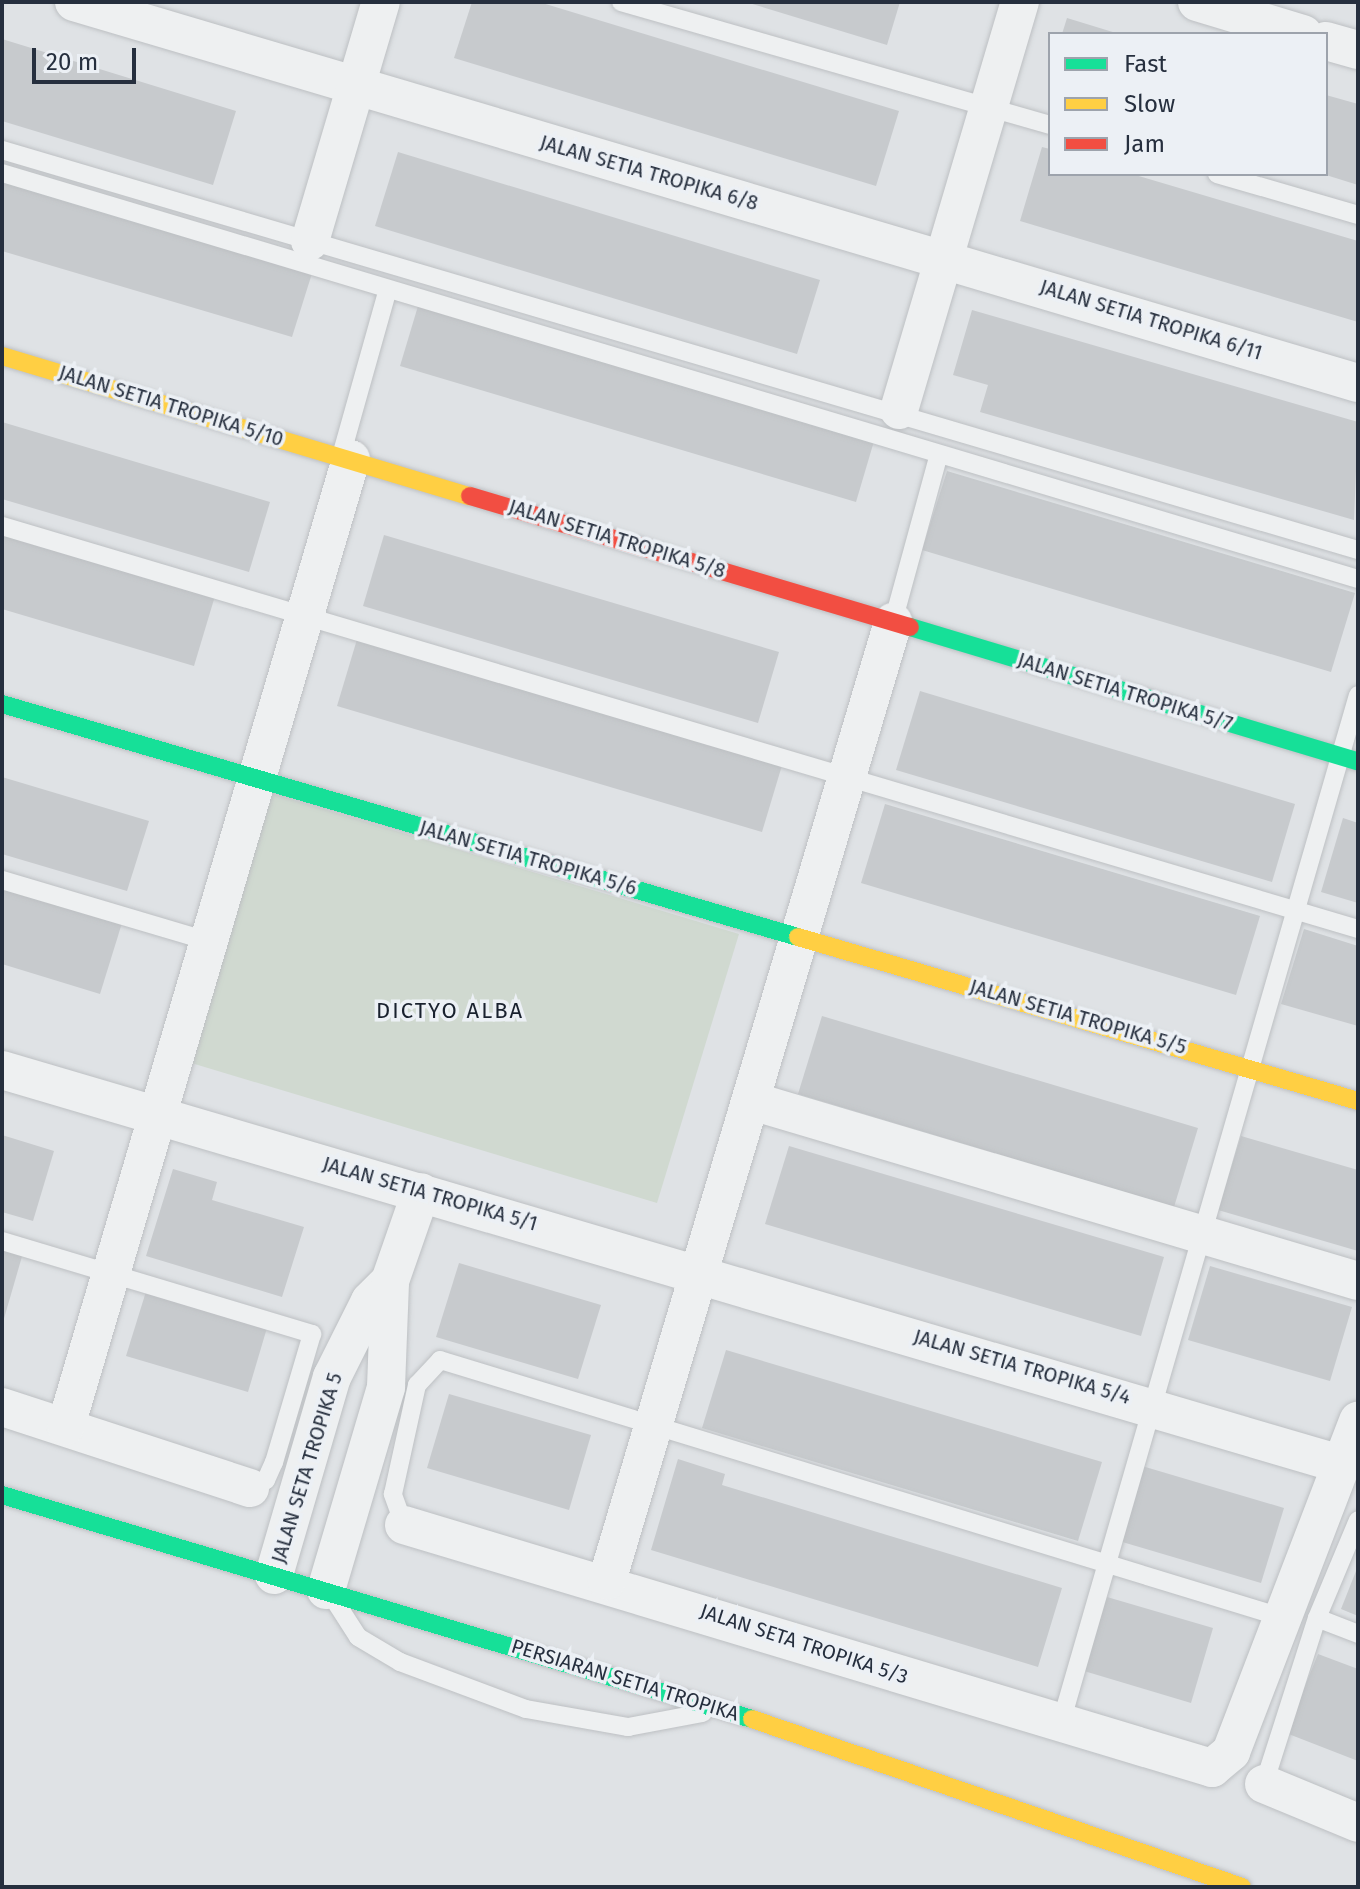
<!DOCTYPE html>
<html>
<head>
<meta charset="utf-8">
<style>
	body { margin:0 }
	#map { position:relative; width:1360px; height:1889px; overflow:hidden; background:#dfe2e5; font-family:"Fira Sans",sans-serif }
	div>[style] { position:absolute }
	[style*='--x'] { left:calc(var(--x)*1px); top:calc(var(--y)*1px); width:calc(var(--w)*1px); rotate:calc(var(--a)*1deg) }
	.green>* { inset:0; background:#d0d9d0 }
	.building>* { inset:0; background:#c7cacd }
	.roads { filter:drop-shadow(0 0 2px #bdc0c3) drop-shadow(0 0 2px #bdc0c3) }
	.lane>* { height:18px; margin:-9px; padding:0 9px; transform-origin:9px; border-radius:9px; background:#eef0f1 }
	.street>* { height:38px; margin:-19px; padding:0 19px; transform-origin:19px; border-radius:19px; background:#eef0f1 }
	.fast>* { height:18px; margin:-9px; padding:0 9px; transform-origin:9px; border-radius:9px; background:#16e098 }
	.slow>* { height:18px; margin:-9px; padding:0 9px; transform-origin:9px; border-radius:9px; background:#ffcf43 }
	.jam>* { height:18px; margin:-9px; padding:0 9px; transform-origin:9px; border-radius:9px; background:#f24e42 }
	span { translate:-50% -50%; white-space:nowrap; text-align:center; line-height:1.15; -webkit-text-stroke:7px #ecf0f5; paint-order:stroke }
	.street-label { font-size:20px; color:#262f3e }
	.neighbourhood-label { font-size:22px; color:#19212e; letter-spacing:2px }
	.frame { position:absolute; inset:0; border:4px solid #262f3e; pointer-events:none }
	.legend { position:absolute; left:1048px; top:32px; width:280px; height:144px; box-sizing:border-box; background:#ecf0f5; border:2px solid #9da3ac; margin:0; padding:10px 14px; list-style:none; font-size:24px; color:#262f3e }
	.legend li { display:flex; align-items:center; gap:16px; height:40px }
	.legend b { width:40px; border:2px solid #9da3ac }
	.scale { position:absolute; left:32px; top:48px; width:104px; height:36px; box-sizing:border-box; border:4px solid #262f3e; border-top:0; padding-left:10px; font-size:24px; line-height:28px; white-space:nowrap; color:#262f3e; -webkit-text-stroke:6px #ecf0f5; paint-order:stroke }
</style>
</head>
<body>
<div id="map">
	<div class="green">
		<div style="clip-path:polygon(270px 793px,739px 934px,657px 1203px,188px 1062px)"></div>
	</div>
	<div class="building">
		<div style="clip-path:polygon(472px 2px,539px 2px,899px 111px,876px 186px,454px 58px)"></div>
		<div style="clip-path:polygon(746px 2px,900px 2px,887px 45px)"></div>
		<div style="clip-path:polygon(1067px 18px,1116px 33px,1116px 34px,1062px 34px)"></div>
		<div style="clip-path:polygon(2px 39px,236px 111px,213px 185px,2px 121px)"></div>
		<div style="clip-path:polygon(1326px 95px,1358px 104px,1358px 185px,1326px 175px)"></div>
		<div style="clip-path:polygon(1042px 147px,1050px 149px,1050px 174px,1132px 174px,1358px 241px,1358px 322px,1020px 221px)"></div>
		<div style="clip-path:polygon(398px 152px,820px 280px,797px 354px,375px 226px)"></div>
		<div style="clip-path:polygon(2px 175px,314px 267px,292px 337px,2px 251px)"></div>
		<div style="clip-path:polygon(421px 296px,877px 431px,856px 502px,400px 366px)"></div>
		<div style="clip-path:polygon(972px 310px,1358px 422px,1354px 520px,980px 412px,988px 385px,953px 375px)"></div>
		<div style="clip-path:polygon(2px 422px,270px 502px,249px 572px,2px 499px)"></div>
		<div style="clip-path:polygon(947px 471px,1355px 593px,1331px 672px,922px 550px)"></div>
		<div style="clip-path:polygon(2px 532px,215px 596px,194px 666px,2px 609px)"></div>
		<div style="clip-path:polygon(384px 535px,779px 652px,758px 723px,363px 606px)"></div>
		<div style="clip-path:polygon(358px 636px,783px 762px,762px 832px,337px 706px)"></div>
		<div style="clip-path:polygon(920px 691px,1295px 804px,1272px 882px,896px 770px)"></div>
		<div style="clip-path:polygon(2px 777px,149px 821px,127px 891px,2px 854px)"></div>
		<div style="clip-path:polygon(885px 804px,1260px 916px,1236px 995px,861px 883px)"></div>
		<div style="clip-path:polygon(1343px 818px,1358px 823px,1358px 903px,1321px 892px)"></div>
		<div style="clip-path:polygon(2px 888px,122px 923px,100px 994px,2px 964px)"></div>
		<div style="clip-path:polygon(1304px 929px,1358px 946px,1358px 1026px,1281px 1004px)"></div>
		<div style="clip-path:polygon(822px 1016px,1198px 1128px,1174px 1207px,798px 1094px)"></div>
		<div style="clip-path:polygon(2px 1135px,54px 1151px,33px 1221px,2px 1212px)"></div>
		<div style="clip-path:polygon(1241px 1136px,1358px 1170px,1358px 1251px,1218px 1210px)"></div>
		<div style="clip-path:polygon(789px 1146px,1164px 1257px,1141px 1336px,765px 1224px)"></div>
		<div style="clip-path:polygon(173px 1169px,217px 1182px,212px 1200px,304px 1227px,282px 1297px,146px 1256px)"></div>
		<div style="clip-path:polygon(2px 1247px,23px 1253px,3px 1322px,2px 1322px)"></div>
		<div style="clip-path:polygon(459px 1263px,601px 1305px,578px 1379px,436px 1337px)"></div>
		<div style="clip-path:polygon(1210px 1266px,1352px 1307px,1330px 1381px,1188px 1340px)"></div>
		<div style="clip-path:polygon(148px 1285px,269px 1321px,248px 1392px,126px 1356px)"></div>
		<div style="clip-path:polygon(726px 1350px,1102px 1462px,1078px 1541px,702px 1428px)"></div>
		<div style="clip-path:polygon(449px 1394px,591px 1435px,569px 1510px,427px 1468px)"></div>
		<div style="clip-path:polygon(678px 1459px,725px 1474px,722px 1485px,1062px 1588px,1038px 1667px,651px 1550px)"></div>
		<div style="clip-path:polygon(1142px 1466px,1284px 1508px,1261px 1583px,1119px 1541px)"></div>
		<div style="clip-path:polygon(1358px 1566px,1358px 1616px,1341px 1609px)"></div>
		<div style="clip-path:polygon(1107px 1597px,1213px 1628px,1191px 1703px,1084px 1671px)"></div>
		<div style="clip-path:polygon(1318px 1654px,1358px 1669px,1358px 1761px,1286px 1733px)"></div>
	</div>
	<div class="roads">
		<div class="lane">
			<div style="--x:621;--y:2;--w:446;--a:16"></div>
			<div style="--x:2;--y:150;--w:1414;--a:16.44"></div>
			<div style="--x:2;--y:173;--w:1415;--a:16.67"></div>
			<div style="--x:1217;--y:174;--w:147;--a:16.2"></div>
			<div style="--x:341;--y:456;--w:173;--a:-74.3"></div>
			<div style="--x:2;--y:526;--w:1415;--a:16.55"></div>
			<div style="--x:893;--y:622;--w:174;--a:-74.7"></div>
			<div style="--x:2;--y:880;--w:215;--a:16.5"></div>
			<div style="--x:2;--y:1241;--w:324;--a:16.7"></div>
			<div style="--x:312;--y:1334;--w:134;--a:106.5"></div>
			<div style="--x:274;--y:1462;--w:20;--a:114"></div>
			<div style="--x:266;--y:1480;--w:18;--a:153"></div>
			<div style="--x:404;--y:1525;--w:33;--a:-110"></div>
			<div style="--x:393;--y:1494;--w:112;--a:-77.6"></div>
			<div style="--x:417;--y:1385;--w:34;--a:-47"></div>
			<div style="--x:440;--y:1360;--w:879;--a:16.99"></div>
			<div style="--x:333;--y:1598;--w:46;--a:57.3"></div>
			<div style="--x:358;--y:1637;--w:49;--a:30.8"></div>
			<div style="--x:400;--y:1662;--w:134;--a:20.5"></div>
			<div style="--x:526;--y:1709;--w:104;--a:10"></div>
			<div style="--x:628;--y:1727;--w:76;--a:-10.6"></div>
			<div style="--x:1317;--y:1618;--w:44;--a:21.3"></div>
			<div style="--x:1060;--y:1726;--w:1073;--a:-73.88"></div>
			<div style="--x:1264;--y:1784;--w:174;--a:-72.3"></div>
			<div style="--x:1317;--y:1618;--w:106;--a:-67.3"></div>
		</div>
		<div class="street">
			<div style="--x:74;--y:2;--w:1339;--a:16.53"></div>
			<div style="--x:1197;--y:2;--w:111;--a:16.8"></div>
			<div style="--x:1326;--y:41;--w:33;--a:16"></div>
			<div style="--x:310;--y:241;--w:249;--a:-73.5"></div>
			<div style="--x:899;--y:410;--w:426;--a:-73.5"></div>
			<div style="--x:2;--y:1070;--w:1395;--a:16.41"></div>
			<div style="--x:752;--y:1101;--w:632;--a:16.54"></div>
			<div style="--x:2;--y:1407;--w:261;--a:18.1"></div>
			<div style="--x:66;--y:1426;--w:1008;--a:-73.58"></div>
			<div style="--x:404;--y:1525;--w:844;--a:16.74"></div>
			<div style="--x:1212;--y:1768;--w:25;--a:-40"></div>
			<div style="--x:1231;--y:1752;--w:355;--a:-69"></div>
			<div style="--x:274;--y:1575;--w:206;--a:-73.7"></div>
			<div style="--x:332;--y:1377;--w:85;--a:-63.4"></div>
			<div style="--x:370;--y:1301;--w:28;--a:-45"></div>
			<div style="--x:390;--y:1281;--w:94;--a:-70.8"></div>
			<div style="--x:607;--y:1581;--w:1001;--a:-73.39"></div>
			<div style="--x:326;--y:1590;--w:212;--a:-73.5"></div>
			<div style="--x:386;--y:1387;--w:106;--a:-87.8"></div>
			<div style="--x:1264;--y:1784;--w:102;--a:22.5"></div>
		</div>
		<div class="fast">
			<div style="--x:910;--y:627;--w:468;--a:16.7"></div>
			<div style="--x:2;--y:704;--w:829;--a:16.32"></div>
			<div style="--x:2;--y:1495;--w:783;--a:16.63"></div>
		</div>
		<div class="slow">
			<div style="--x:2;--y:356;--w:488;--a:16.7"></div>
			<div style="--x:798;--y:937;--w:584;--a:16.32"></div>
			<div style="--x:752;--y:1719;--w:518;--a:18.92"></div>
		</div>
		<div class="jam">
			<div style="--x:470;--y:496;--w:459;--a:16.6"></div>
		</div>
	</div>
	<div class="street-label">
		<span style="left:649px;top:173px;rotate:16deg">JALAN SETIA TROPIKA 6/8</span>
		<span style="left:1151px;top:320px;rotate:17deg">JALAN SETIA TROPIKA 6/11</span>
		<span style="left:171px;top:406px;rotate:17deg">JALAN SETIA TROPIKA 5/10</span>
		<span style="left:617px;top:539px;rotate:17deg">JALAN SETIA TROPIKA 5/8</span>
		<span style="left:1125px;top:692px;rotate:17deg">JALAN SETIA TROPIKA 5/7</span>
		<span style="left:528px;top:858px;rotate:16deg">JALAN SETIA TROPIKA 5/6</span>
		<span style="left:1078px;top:1017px;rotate:16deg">JALAN SETIA TROPIKA 5/5</span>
		<span style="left:430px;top:1194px;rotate:16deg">JALAN SETIA TROPIKA 5/1</span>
		<span style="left:1022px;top:1367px;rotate:16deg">JALAN SETIA TROPIKA 5/4</span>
		<span style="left:307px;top:1468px;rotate:-73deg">JALAN SETA TROPIKA 5</span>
		<span style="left:804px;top:1644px;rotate:18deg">JALAN SETA TROPIKA 5/3</span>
		<span style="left:625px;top:1680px;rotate:17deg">PERSIARAN SETIA TROPIKA</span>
	</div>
	<div class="neighbourhood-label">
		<span style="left:450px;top:1011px">DICTYO ALBA</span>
	</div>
	<div class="frame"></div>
	<ul class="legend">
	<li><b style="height:10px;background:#16e098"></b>Fast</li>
	<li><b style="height:10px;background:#ffcf43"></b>Slow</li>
	<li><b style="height:10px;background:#f24e42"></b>Jam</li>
	</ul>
	<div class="scale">20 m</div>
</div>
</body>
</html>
